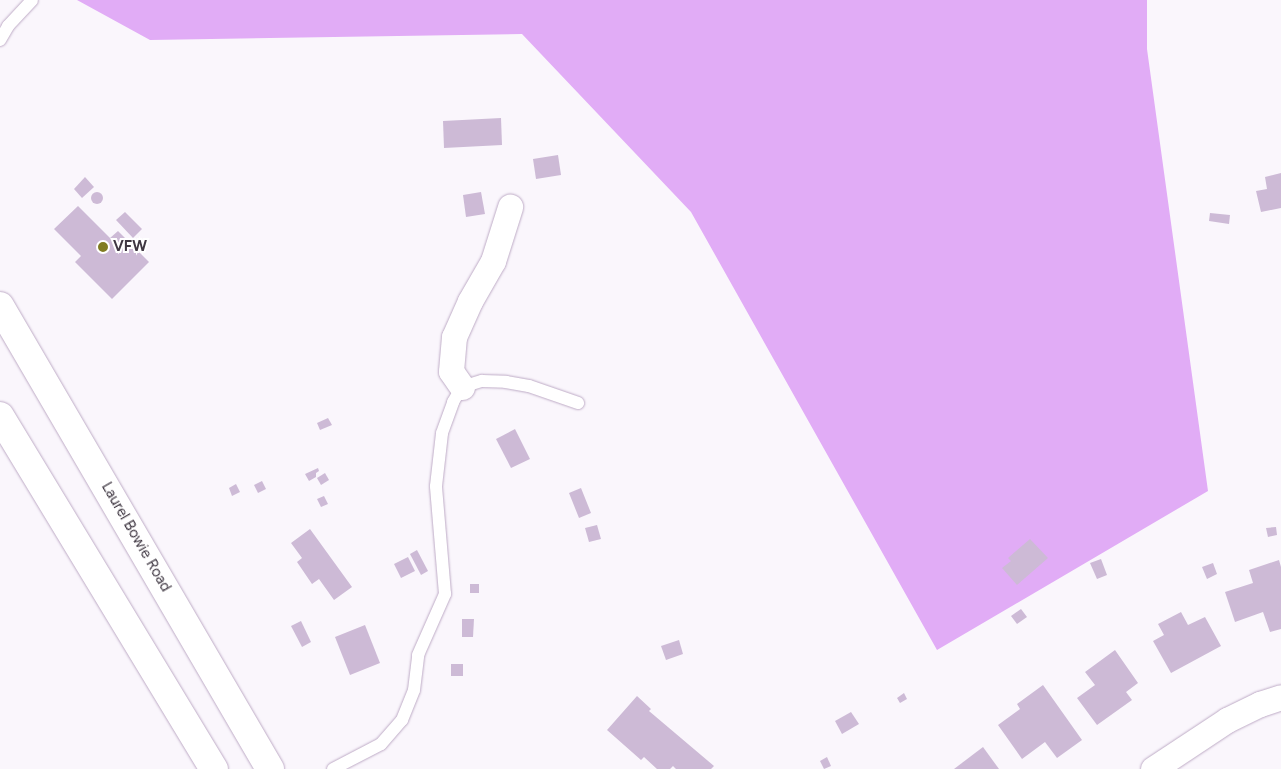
<!DOCTYPE html>
<html>
<head>
<meta charset="utf-8">
<style>
	body { margin:0 }
	#map { position:relative; width:1281px; height:769px; overflow:hidden; background:#faf6fc; font-family:Figtree,sans-serif }
	div>[style] { position:absolute }
	[style*='--x'] { left:calc(var(--x)*1px); top:calc(var(--y)*1px); width:calc(var(--w)*1px); rotate:calc(var(--a)*1deg) }
	.forest>* { inset:0; background:#e1acf6 }
	.building>* { inset:0; background:#cdbad6 }
	.round { border-radius:50% }
	.roads { filter:drop-shadow(0 0 1px #beabc6) drop-shadow(0 0 1px #beabc6) }
	.service>* { height:12px; margin:-6px; padding:0 6px; transform-origin:6px; border-radius:6px; background:#fff }
	.minor>* { height:25px; margin:-12.5px; padding:0 12.5px; transform-origin:12.5px; border-radius:12.5px; background:#fff }
	.primary>* { height:28px; margin:-14px; padding:0 14px; transform-origin:14px; border-radius:14px; background:#fff }
	.dots>* { width:14px; height:14px; translate:-50% -50%; box-sizing:border-box; border:2px solid #fff; border-radius:50% }
	span { translate:-50% -50%; white-space:nowrap; text-align:center; line-height:1.15; -webkit-text-stroke:4px #fff; paint-order:stroke }
	.poi-label { font-size:15px; color:#3f3742; font-weight:700 }
	.left { translate:0 -50%; text-align:left }
	.street-label { font-size:15px; color:#3f3742 }
</style>
</head>
<body>
<div id="map">
	<div class="forest">
		<div style="clip-path:polygon(77px 0,1147px 0,1147px 49px,1208px 491px,937px 650px,691px 212px,522px 34px,150px 40px)"></div>
	</div>
	<div class="building">
		<div style="clip-path:polygon(501px 118px,502px 145px,444px 148px,443px 121px)"></div>
		<div style="clip-path:polygon(558px 155px,561px 175px,536px 179px,533px 159px)"></div>
		<div style="clip-path:polygon(1281px 173px,1281px 208px,1261px 212px,1256px 191px,1267px 189px,1265px 177px)"></div>
		<div style="clip-path:polygon(85px 177px,94px 187px,82px 198px,74px 189px)"></div>
		<div class="round" style="left:91px;top:192px;width:12px;height:12px"></div>
		<div style="clip-path:polygon(481px 192px,485px 214px,466px 217px,463px 195px)"></div>
		<div style="clip-path:polygon(78px 206px,110px 238px,118px 231px,149px 262px,112px 299px,75px 262px,81px 256px,54px 229px)"></div>
		<div style="clip-path:polygon(125px 212px,142px 229px,133px 238px,116px 220px)"></div>
		<div style="clip-path:polygon(1210px 213px,1230px 215px,1229px 224px,1209px 221px)"></div>
		<div style="clip-path:polygon(328px 418px,332px 425px,320px 430px,317px 423px)"></div>
		<div style="clip-path:polygon(515px 429px,530px 459px,511px 468px,496px 439px)"></div>
		<div style="clip-path:polygon(318px 468px,319px 471px,316px 473px,316px 477px,309px 481px,305px 474px)"></div>
		<div style="clip-path:polygon(325px 473px,329px 480px,321px 485px,317px 478px)"></div>
		<div style="clip-path:polygon(262px 481px,266px 489px,258px 493px,254px 485px)"></div>
		<div style="clip-path:polygon(236px 484px,240px 492px,232px 496px,229px 488px)"></div>
		<div style="clip-path:polygon(581px 488px,591px 513px,579px 518px,569px 493px)"></div>
		<div style="clip-path:polygon(324px 496px,328px 504px,321px 507px,317px 499px)"></div>
		<div style="clip-path:polygon(597px 525px,601px 539px,589px 542px,585px 528px)"></div>
		<div style="clip-path:polygon(1276px 527px,1277px 535px,1268px 537px,1266px 528px)"></div>
		<div style="clip-path:polygon(310px 529px,352px 587px,334px 600px,319px 579px,312px 584px,297px 562px,302px 558px,291px 543px)"></div>
		<div style="clip-path:polygon(1030px 539px,1048px 558px,1017px 585px,1002px 568px,1011px 561px,1008px 558px)"></div>
		<div style="clip-path:polygon(417px 550px,428px 571px,421px 575px,410px 554px)"></div>
		<div style="clip-path:polygon(408px 557px,415px 571px,401px 578px,394px 564px)"></div>
		<div style="clip-path:polygon(1101px 559px,1107px 575px,1097px 579px,1090px 563px)"></div>
		<div style="clip-path:polygon(1279px 560px,1281px 567px,1281px 629px,1270px 632px,1263px 612px,1235px 622px,1225px 592px,1253px 583px,1249px 570px)"></div>
		<div style="clip-path:polygon(1213px 563px,1217px 574px,1207px 579px,1202px 567px)"></div>
		<div style="clip-path:polygon(470px 584px,479px 584px,479px 593px,470px 593px)"></div>
		<div style="clip-path:polygon(1021px 609px,1027px 617px,1017px 624px,1011px 616px)"></div>
		<div style="clip-path:polygon(1181px 612px,1188px 625px,1205px 617px,1221px 646px,1171px 673px,1153px 641px,1164px 635px,1158px 624px)"></div>
		<div style="clip-path:polygon(462px 619px,474px 619px,473px 637px,462px 637px)"></div>
		<div style="clip-path:polygon(301px 621px,311px 642px,302px 647px,291px 626px)"></div>
		<div style="clip-path:polygon(365px 625px,380px 663px,350px 675px,335px 637px)"></div>
		<div style="clip-path:polygon(679px 640px,683px 654px,666px 660px,661px 646px)"></div>
		<div style="clip-path:polygon(1115px 650px,1138px 683px,1126px 692px,1132px 700px,1097px 725px,1077px 698px,1095px 685px,1085px 672px)"></div>
		<div style="clip-path:polygon(451px 664px,463px 664px,463px 676px,451px 676px)"></div>
		<div style="clip-path:polygon(1043px 685px,1082px 740px,1057px 758px,1045px 742px,1022px 759px,998px 725px,1020px 709px,1017px 704px)"></div>
		<div style="clip-path:polygon(904px 693px,907px 699px,900px 703px,897px 698px)"></div>
		<div style="clip-path:polygon(637px 696px,651px 709px,649px 711px,714px 766px,711px 769px,676px 769px,673px 766px,670px 769px,657px 769px,644px 757px,641px 760px,607px 730px)"></div>
		<div style="clip-path:polygon(851px 712px,859px 724px,842px 734px,835px 721px)"></div>
		<div style="clip-path:polygon(983px 747px,999px 769px,954px 769px)"></div>
		<div style="clip-path:polygon(827px 757px,831px 766px,824px 769px,820px 761px)"></div>
	</div>
	<div class="roads">
		<div class="service">
			<div style="--x:0;--y:40;--w:16;--a:-60"></div>
			<div style="--x:8;--y:26;--w:35;--a:-47"></div>
			<div style="--x:333;--y:769;--w:54;--a:-27.5"></div>
			<div style="--x:381;--y:744;--w:32;--a:-49"></div>
			<div style="--x:402;--y:720;--w:32;--a:-68"></div>
			<div style="--x:414;--y:690;--w:35;--a:-83"></div>
			<div style="--x:418;--y:655;--w:67;--a:-66.1"></div>
			<div style="--x:445;--y:594;--w:108;--a:-94.8"></div>
			<div style="--x:436;--y:486;--w:53;--a:-83.5"></div>
			<div style="--x:442;--y:433;--w:33;--a:-70"></div>
			<div style="--x:453;--y:402;--w:17;--a:-59"></div>
			<div style="--x:462;--y:387;--w:21;--a:-17"></div>
			<div style="--x:482;--y:381;--w:24;--a:2"></div>
			<div style="--x:506;--y:382;--w:23;--a:10"></div>
			<div style="--x:529;--y:386;--w:52;--a:19.1"></div>
		</div>
		<div class="minor">
			<div style="--x:462;--y:387;--w:19;--a:-125"></div>
			<div style="--x:451;--y:371;--w:34;--a:-85"></div>
			<div style="--x:454;--y:337;--w:39;--a:-66"></div>
			<div style="--x:470;--y:301;--w:46;--a:-60.1"></div>
			<div style="--x:493;--y:261;--w:57;--a:-72.5"></div>
			<div style="--x:1153;--y:769;--w:89;--a:-33.5"></div>
			<div style="--x:1227;--y:720;--w:37;--a:-26"></div>
			<div style="--x:1260;--y:704;--w:22;--a:-18"></div>
		</div>
		<div class="primary">
			<div style="--x:0;--y:306;--w:536;--a:59.75"></div>
			<div style="--x:0;--y:416;--w:413;--a:58.8"></div>
		</div>
	</div>
	<div class="dots">
		<div style="left:103px;top:247px;background:#807b21"></div>
	</div>
	<div class="poi-label">
		<span class="left" style="left:113px;top:247px">VFW</span>
	</div>
	<div class="street-label">
		<span style="left:136px;top:537px;rotate:60deg">Laurel Bowie Road</span>
	</div>
</div>
</body>
</html>
